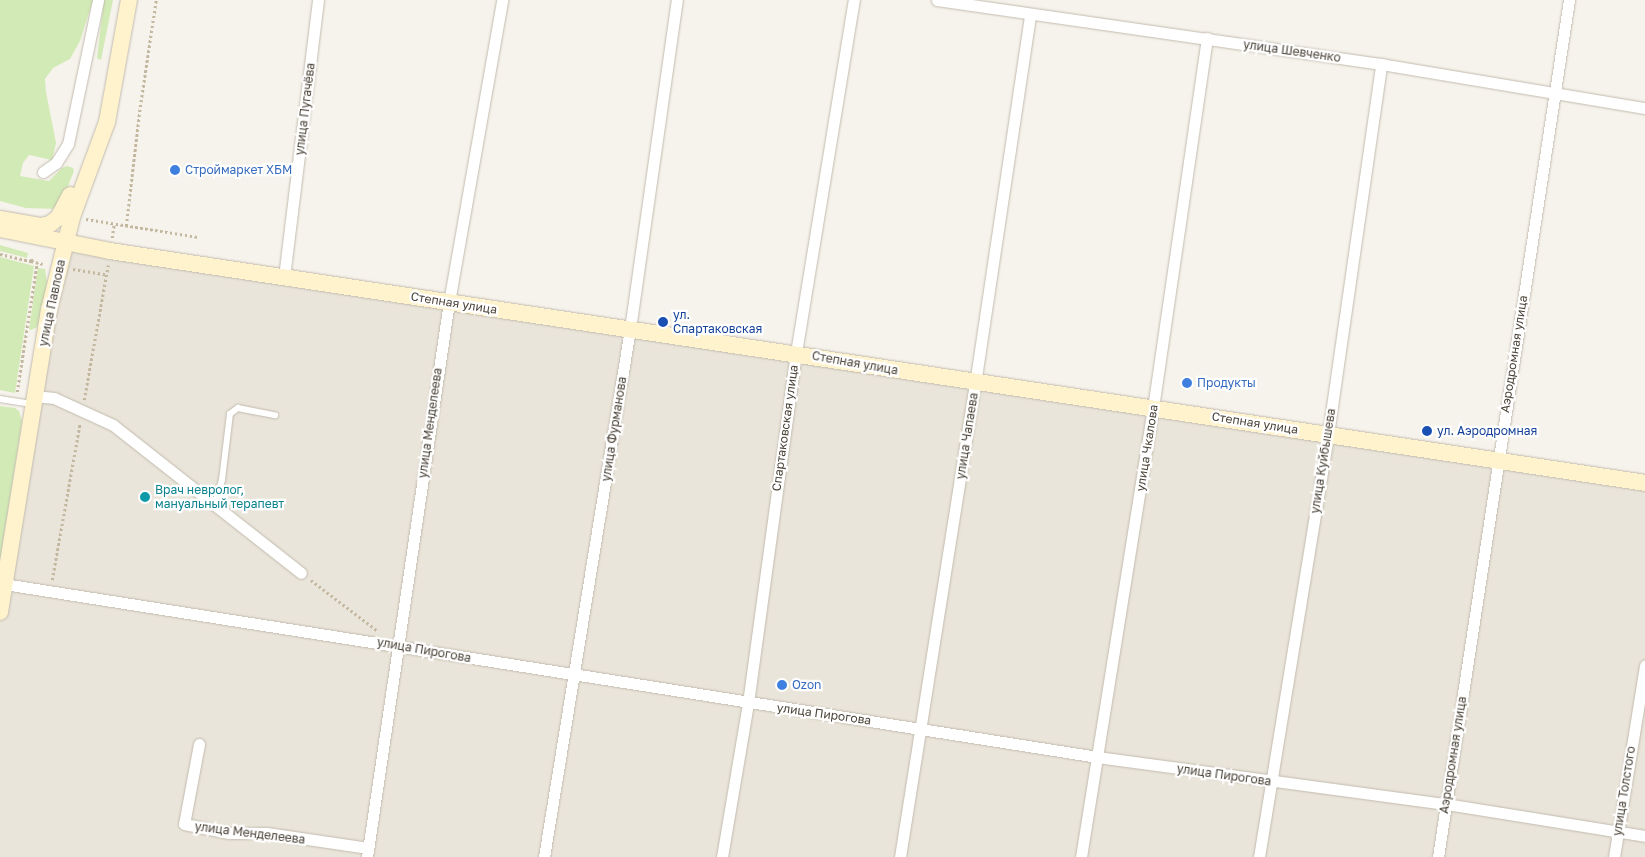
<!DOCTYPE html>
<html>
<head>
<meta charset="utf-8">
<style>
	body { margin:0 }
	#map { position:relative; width:1645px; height:857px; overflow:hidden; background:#f6f3ec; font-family:"Golos Text",sans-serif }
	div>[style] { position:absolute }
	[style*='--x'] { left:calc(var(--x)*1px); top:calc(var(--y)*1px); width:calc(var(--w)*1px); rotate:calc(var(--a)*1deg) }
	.residential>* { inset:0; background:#eae5da }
	.green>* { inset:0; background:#d2eab5 }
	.path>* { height:2.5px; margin-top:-1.25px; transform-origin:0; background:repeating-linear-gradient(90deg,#c4b79f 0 2.5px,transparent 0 5px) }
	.roads { filter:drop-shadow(0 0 1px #c2bbae) drop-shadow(0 0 1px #c2bbae) }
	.lane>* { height:5.5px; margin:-2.75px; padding:0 2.75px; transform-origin:2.75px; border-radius:2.75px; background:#fff }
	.street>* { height:11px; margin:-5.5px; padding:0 5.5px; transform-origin:5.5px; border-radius:5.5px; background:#fff }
	.secondary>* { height:16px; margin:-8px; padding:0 8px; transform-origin:8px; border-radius:8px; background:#fff3cd }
	.dots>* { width:14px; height:14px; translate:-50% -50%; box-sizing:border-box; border:2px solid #fff; border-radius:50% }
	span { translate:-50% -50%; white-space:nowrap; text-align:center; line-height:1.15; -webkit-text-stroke:4.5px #fff; paint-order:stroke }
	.street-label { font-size:12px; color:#4b4439 }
	.shop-label { font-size:12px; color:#366cbe }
	.left { translate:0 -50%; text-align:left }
	.transit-label { font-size:12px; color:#164399 }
	.culture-label { font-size:12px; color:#0d838f }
</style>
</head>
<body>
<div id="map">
	<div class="residential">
		<div style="clip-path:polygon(65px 243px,1645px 483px,1645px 857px,0 857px,0 612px)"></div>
	</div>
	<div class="green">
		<div style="clip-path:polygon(0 0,93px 0,80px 41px,70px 59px,53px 68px,45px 79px,46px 92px,56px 143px,52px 160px,29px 155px,23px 163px,20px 176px,49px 181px,62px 168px,67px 166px,73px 168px,74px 171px,59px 209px,26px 208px,0 201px)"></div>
		<div style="clip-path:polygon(104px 0,113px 0,101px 60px,97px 58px)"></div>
		<div style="clip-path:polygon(0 245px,28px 253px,27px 258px,0 251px)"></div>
		<div style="clip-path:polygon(0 257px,34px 266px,15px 393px,0 390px)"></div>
		<div style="clip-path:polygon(38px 268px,45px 269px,47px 282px,39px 322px,37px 327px,31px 330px,29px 329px)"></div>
		<div style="clip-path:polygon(0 406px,15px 408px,19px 411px,22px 421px,0 562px)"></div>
	</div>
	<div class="path">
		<div style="--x:86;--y:219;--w:113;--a:9.1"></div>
		<div style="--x:126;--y:226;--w:120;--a:-83.3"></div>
		<div style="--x:140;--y:107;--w:108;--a:-81.5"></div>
		<div style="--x:112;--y:238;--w:14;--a:-82"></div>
		<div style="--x:0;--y:254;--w:32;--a:13"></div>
		<div style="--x:31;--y:261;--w:4;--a:-76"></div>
		<div style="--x:31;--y:261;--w:12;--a:14"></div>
		<div style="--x:73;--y:269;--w:33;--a:9"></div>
		<div style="--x:17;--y:392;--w:131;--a:-81.2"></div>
		<div style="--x:84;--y:400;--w:137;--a:-79.9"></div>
		<div style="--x:52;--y:580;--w:159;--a:-79.9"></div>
		<div style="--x:311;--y:580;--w:84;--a:37.3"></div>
	</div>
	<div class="roads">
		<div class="lane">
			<div style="--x:0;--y:399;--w:32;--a:9"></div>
			<div style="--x:215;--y:503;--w:24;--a:-73"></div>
			<div style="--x:222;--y:480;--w:66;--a:-83.1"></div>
			<div style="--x:230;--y:414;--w:10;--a:-37"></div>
			<div style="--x:238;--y:408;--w:38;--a:11"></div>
		</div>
		<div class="street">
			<div style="--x:937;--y:0;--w:449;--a:8.2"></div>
			<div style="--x:1381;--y:64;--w:268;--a:9.5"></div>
			<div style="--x:43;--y:172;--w:16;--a:-35"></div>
			<div style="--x:56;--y:163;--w:22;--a:-58"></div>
			<div style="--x:68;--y:144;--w:147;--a:-78.2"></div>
			<div style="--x:284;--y:277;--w:279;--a:-83"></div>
			<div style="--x:35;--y:396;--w:19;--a:6"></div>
			<div style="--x:54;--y:398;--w:65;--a:24.6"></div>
			<div style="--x:113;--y:425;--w:239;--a:38.2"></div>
			<div style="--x:4;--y:584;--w:1107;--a:8.99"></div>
			<div style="--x:1097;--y:757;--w:352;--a:7.7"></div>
			<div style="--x:1446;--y:804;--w:202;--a:9.1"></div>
			<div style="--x:199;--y:744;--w:81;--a:100.6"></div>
			<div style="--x:184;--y:824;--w:46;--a:11.3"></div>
			<div style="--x:229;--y:833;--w:38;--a:0"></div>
			<div style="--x:267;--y:833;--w:102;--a:8.4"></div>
			<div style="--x:367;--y:857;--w:561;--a:-81.6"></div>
			<div style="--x:449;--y:302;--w:307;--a:-80"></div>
			<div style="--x:544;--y:857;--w:535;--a:-80.75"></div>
			<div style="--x:630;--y:329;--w:332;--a:-81.9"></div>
			<div style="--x:722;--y:857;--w:156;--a:-80.4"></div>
			<div style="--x:748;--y:703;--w:353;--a:-82.2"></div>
			<div style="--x:796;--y:353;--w:358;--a:-80.7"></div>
			<div style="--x:900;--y:857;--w:479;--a:-81"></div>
			<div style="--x:975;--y:384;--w:373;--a:-81.5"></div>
			<div style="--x:1081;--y:857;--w:455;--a:-80.9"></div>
			<div style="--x:1153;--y:408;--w:374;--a:-81.7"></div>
			<div style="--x:1259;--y:857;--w:429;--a:-80.7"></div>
			<div style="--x:1328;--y:434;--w:374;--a:-81.8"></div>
			<div style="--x:1438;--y:857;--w:867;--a:-81.31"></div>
			<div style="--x:1614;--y:857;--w:194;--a:-80.8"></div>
		</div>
		<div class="secondary">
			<div style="--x:0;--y:219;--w:42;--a:9.7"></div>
			<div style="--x:41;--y:226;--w:9;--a:-13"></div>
			<div style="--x:50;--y:224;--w:10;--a:-37"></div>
			<div style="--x:58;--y:218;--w:26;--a:-62"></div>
			<div style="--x:0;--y:229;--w:112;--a:11.3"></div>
			<div style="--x:110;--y:251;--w:1552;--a:8.59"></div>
			<div style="--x:0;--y:612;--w:306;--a:-80.8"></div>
			<div style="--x:49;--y:310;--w:96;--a:-76.1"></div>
			<div style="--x:72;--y:217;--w:101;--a:-69.8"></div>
			<div style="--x:107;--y:122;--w:124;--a:-79.8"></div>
		</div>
	</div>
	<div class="dots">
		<div style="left:175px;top:170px;background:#3f7fe0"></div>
		<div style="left:663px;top:322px;background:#1a4fb4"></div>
		<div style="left:1187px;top:383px;background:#3f7fe0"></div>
		<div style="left:1427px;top:431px;background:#1a4fb4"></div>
		<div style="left:145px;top:497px;background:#0f9aa8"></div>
		<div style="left:782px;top:685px;background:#3f7fe0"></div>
	</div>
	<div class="street-label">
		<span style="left:1292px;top:51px;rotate:8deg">улица Шевченко</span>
		<span style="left:305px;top:109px;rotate:-83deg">улица Пугачёва</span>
		<span style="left:52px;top:303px;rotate:-78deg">улица Павлова</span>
		<span style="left:454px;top:303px;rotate:9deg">Степная улица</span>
		<span style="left:1514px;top:354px;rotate:-81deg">Аэродромная улица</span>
		<span style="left:855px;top:363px;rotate:10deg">Степная улица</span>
		<span style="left:430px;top:423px;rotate:-82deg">улица Менделеева</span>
		<span style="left:1255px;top:423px;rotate:9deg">Степная улица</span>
		<span style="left:785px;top:428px;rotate:-82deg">Спартаковская улица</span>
		<span style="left:614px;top:429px;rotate:-81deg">улица Фурманова</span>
		<span style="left:967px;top:436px;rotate:-81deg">улица Чапаева</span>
		<span style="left:1147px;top:448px;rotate:-81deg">улица Чкалова</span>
		<span style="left:1323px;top:461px;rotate:-81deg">улица Куйбышева</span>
		<span style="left:424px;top:650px;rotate:10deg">улица Пирогова</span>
		<span style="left:824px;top:714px;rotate:8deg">улица Пирогова</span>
		<span style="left:1453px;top:755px;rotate:-81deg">Аэродромная улица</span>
		<span style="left:1224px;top:775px;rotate:8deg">улица Пирогова</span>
		<span style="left:1624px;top:791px;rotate:-81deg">улица Толстого</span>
		<span style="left:250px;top:833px;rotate:7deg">улица Менделеева</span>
	</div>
	<div class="shop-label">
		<span class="left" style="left:185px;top:170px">Строймаркет ХБМ</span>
		<span class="left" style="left:1197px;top:383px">Продукты</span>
		<span class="left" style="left:792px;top:685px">Ozon</span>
	</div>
	<div class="transit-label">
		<span class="left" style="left:673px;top:322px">ул.<br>Спартаковская</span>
		<span class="left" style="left:1437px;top:431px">ул. Аэродромная</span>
	</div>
	<div class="culture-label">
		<span class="left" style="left:155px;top:497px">Врач невролог,<br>мануальный терапевт</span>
	</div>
</div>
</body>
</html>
